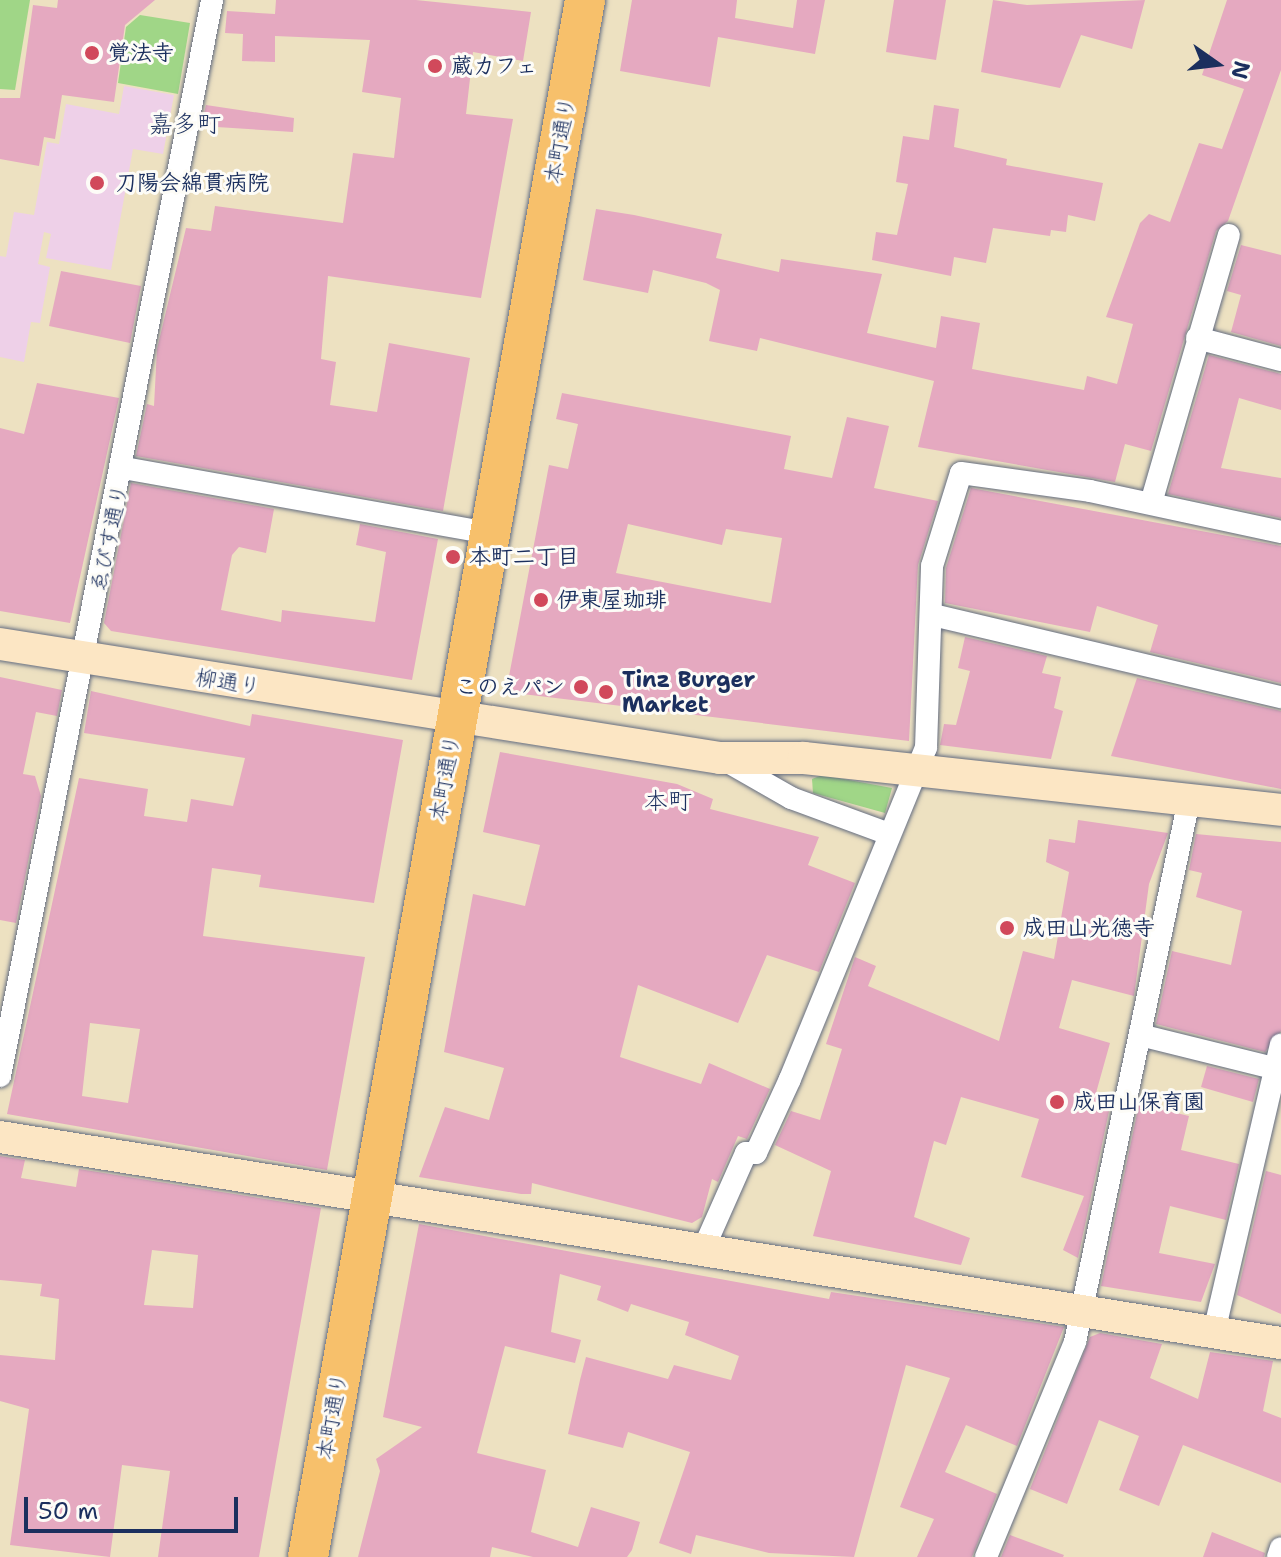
<!DOCTYPE html>
<html>
<head>
<meta charset="utf-8">
<style>
	body { margin:0 }
	#map { position:relative; width:1281px; height:1557px; overflow:hidden; background:#ede1c1; font-family:"Shantell Sans","Klee One",sans-serif }
	div>[style] { position:absolute }
	[style*='--x'] { left:calc(var(--x)*1px); top:calc(var(--y)*1px); width:calc(var(--w)*1px); rotate:calc(var(--a)*1deg) }
	.built>* { inset:0; background:#eed0e8 }
	.green>* { inset:0; background:#a0d687 }
	.building>* { inset:0; background:#e5a9c0 }
	.roads { filter:drop-shadow(0 0 2px #646d81) drop-shadow(0 0 2px #646d81) }
	.street>* { height:22px; margin:-11px; padding:0 11px; transform-origin:11px; border-radius:11px; background:#fff }
	.secondary>* { height:32px; margin:-16px; padding:0 16px; transform-origin:16px; border-radius:16px; background:#fce6c4 }
	.highway>* { height:40px; margin:-20px; padding:0 20px; transform-origin:20px; border-radius:20px; background:#f7c06b }
	.dots>* { width:22px; height:22px; translate:-50% -50%; box-sizing:border-box; border:4px solid #fdfcf7; border-radius:50% }
	span { translate:-50% -50%; white-space:nowrap; text-align:center; line-height:1.15; -webkit-text-stroke:6px #fdfcf7; paint-order:stroke }
	.poi-label { font-size:22px; color:#1b2f5e; font-weight:700 }
	.left { translate:0 -50%; text-align:left }
	.right { translate:-100% -50%; text-align:right }
	.street-label { font-size:22px; color:#1b2f5e }
	.neighbourhood-label { font-size:24px; color:#1b2f5e }
	.north { position:absolute; left:1177px; top:24px; width:80px; height:80px; -webkit-text-stroke:6px #fdfcf7; paint-order:stroke; rotate:104deg; font-size:22px; font-weight:700; line-height:32px; text-align:center; color:#1b2f5e }
	.north::after { content:''; display:block; margin:auto; width:28px; height:36px; background:#1b2f5e; clip-path:polygon(50% 0,100% 100%,50% 72%,0 100%) }
	.scale { position:absolute; left:24px; top:1497px; width:214px; height:36px; box-sizing:border-box; border:4px solid #1b2f5e; border-top:0; padding-left:10px; font-size:24px; line-height:28px; white-space:nowrap; color:#1b2f5e; -webkit-text-stroke:6px #fdfcf7; paint-order:stroke }
</style>
</head>
<body>
<div id="map">
	<div class="built">
		<div style="clip-path:polygon(124px 86px,174px 95px,163px 154px,133px 149px,111px 270px,46px 258px,51px 234px,44px 232px,38px 264px,50px 267px,40px 323px,31px 322px,24px 362px,0 357px,0 256px,6px 257px,14px 212px,34px 215px,47px 142px,59px 144px,66px 104px,119px 114px)"></div>
	</div>
	<div class="green">
		<div style="clip-path:polygon(0 0,30px 0,15px 90px,0 89px)"></div>
		<div style="clip-path:polygon(140px 15px,190px 23px,178px 94px,118px 83px,126px 27px)"></div>
		<div style="clip-path:polygon(822px 775px,892px 788px,885px 813px,813px 793px,812px 779px)"></div>
	</div>
	<div class="building">
		<div style="clip-path:polygon(58px 0,155px 0,125px 25px,114px 102px,62px 95px,55px 139px,44px 137px,39px 166px,0 159px,0 98px,20px 98px,33px 5px,57px 8px)"></div>
		<div style="clip-path:polygon(276px 0,416px 0,531px 12px,523px 61px,473px 52px,466px 114px,513px 119px,481px 298px,328px 276px,321px 359px,336px 362px,330px 405px,377px 412px,389px 343px,470px 358px,443px 511px,136px 456px,147px 404px,154px 406px,157px 349px,186px 228px,211px 231px,215px 206px,343px 223px,353px 153px,394px 158px,401px 98px,362px 92px,370px 40px,275px 36px,275px 62px,242px 61px,243px 34px,225px 33px,227px 11px,275px 14px)"></div>
		<div style="clip-path:polygon(632px 0,737px 0,735px 18px,793px 28px,797px 0,825px 0,815px 54px,718px 37px,710px 87px,620px 71px)"></div>
		<div style="clip-path:polygon(894px 0,946px 0,936px 60px,886px 52px)"></div>
		<div style="clip-path:polygon(993px 0,1027px 5px,1145px 0,1132px 49px,1081px 35px,1060px 88px,981px 72px)"></div>
		<div style="clip-path:polygon(1227px 0,1281px 0,1281px 70px,1228px 221px,1216px 231px,1151px 451px,1125px 444px,1115px 482px,918px 447px,934px 381px,760px 338px,757px 351px,709px 341px,720px 290px,706px 283px,653px 270px,648px 293px,583px 280px,596px 209px,634px 215px,722px 234px,716px 258px,779px 272px,781px 259px,882px 274px,867px 333px,936px 348px,941px 316px,980px 323px,972px 369px,1084px 390px,1087px 376px,1117px 384px,1133px 324px,1106px 317px,1140px 223px,1149px 214px,1170px 222px,1199px 143px,1222px 149px,1244px 89px,1202px 75px)"></div>
		<div style="clip-path:polygon(206px 105px,294px 118px,293px 132px,201px 126px)"></div>
		<div style="clip-path:polygon(934px 105px,959px 109px,954px 147px,1007px 159px,1006px 165px,1103px 183px,1095px 221px,1068px 215px,1066px 232px,1051px 230px,1050px 236px,993px 228px,986px 263px,954px 257px,951px 276px,872px 260px,876px 232px,897px 235px,908px 184px,896px 182px,903px 136px,929px 140px)"></div>
		<div style="clip-path:polygon(1241px 245px,1281px 255px,1281px 346px,1231px 332px,1241px 295px,1227px 291px)"></div>
		<div style="clip-path:polygon(61px 271px,141px 286px,130px 343px,49px 326px)"></div>
		<div style="clip-path:polygon(1209px 355px,1281px 374px,1281px 410px,1239px 398px,1221px 468px,1281px 478px,1281px 518px,1168px 494px)"></div>
		<div style="clip-path:polygon(37px 383px,119px 398px,70px 623px,0 611px,0 428px,24px 434px)"></div>
		<div style="clip-path:polygon(evenodd,562px 393px,791px 436px,784px 469px,832px 478px,847px 417px,889px 426px,874px 488px,938px 501px,918px 565px,909px 741px,506px 692px,549px 465px,568px 469px,578px 424px,556px 419px,562px 393px,628px 524px,722px 545px,726px 529px,782px 538px,771px 603px,616px 573px,628px 524px)"></div>
		<div style="clip-path:polygon(131px 483px,274px 509px,266px 553px,239px 547px,232px 555px,221px 610px,281px 622px,282px 610px,375px 622px,386px 552px,356px 545px,360px 524px,438px 539px,412px 680px,111px 631px,104px 623px)"></div>
		<div style="clip-path:polygon(971px 488px,1281px 546px,1281px 683px,1150px 652px,1158px 625px,1097px 606px,1090px 632px,945px 603px,946px 568px)"></div>
		<div style="clip-path:polygon(965px 637px,1047px 656px,1042px 673px,1061px 677px,1054px 708px,1063px 711px,1051px 759px,940px 745px,944px 724px,956px 725px,970px 671px,958px 668px)"></div>
		<div style="clip-path:polygon(0 677px,62px 690px,57px 716px,36px 712px,23px 774px,35px 776px,41px 796px,16px 923px,0 920px)"></div>
		<div style="clip-path:polygon(1137px 678px,1281px 711px,1281px 789px,1111px 756px)"></div>
		<div style="clip-path:polygon(evenodd,91px 691px,250px 726px,252px 714px,403px 740px,374px 903px,259px 887px,261px 875px,212px 868px,203px 936px,365px 957px,327px 1170px,7px 1114px,79px 778px,148px 789px,144px 816px,187px 822px,191px 799px,233px 806px,245px 758px,84px 733px,91px 691px,90px 1023px,140px 1029px,128px 1103px,82px 1096px,90px 1023px)"></div>
		<div style="clip-path:polygon(500px 752px,677px 784px,713px 799px,710px 809px,819px 837px,808px 865px,855px 883px,819px 972px,767px 955px,738px 1023px,638px 985px,620px 1057px,701px 1084px,709px 1063px,770px 1089px,747px 1139px,738px 1136px,718px 1182px,712px 1179px,702px 1217px,692px 1223px,532px 1183px,531px 1194px,521px 1194px,419px 1177px,445px 1107px,489px 1120px,504px 1068px,444px 1052px,473px 894px,525px 906px,540px 845px,483px 832px)"></div>
		<div style="clip-path:polygon(1078px 820px,1168px 833px,1149px 884px,1134px 996px,1072px 980px,1059px 1028px,1110px 1043px,1096px 1093px,1112px 1097px,1078px 1258px,1063px 1250px,1084px 1196px,1021px 1177px,1039px 1119px,961px 1097px,946px 1145px,934px 1141px,914px 1217px,970px 1238px,961px 1265px,813px 1236px,831px 1171px,775px 1145px,791px 1111px,820px 1120px,842px 1049px,826px 1044px,855px 957px,876px 966px,868px 986px,999px 1041px,1023px 951px,1054px 959px,1069px 872px,1046px 862px,1049px 839px,1075px 843px)"></div>
		<div style="clip-path:polygon(1196px 834px,1281px 842px,1281px 1031px,1265px 1052px,1156px 1024px,1172px 951px,1231px 965px,1242px 911px,1196px 897px,1202px 873px,1189px 870px)"></div>
		<div style="clip-path:polygon(1207px 1066px,1259px 1079px,1253px 1102px,1201px 1087px)"></div>
		<div style="clip-path:polygon(1139px 1104px,1189px 1116px,1181px 1150px,1239px 1164px,1226px 1220px,1170px 1206px,1159px 1253px,1215px 1264px,1201px 1302px,1101px 1286px)"></div>
		<div style="clip-path:polygon(evenodd,0 1156px,25px 1160px,21px 1178px,76px 1187px,79px 1169px,321px 1208px,259px 1557px,158px 1557px,170px 1471px,122px 1465px,110px 1557px,10px 1545px,29px 1409px,0 1401px,0 1355px,55px 1360px,59px 1299px,40px 1296px,42px 1284px,0 1280px,0 1156px,152px 1250px,198px 1255px,193px 1308px,144px 1305px,152px 1250px)"></div>
		<div style="clip-path:polygon(1266px 1171px,1281px 1175px,1281px 1314px,1237px 1295px)"></div>
		<div style="clip-path:polygon(419px 1224px,829px 1299px,831px 1292px,1064px 1327px,1017px 1446px,966px 1425px,945px 1472px,997px 1494px,972px 1557px,917px 1557px,934px 1519px,900px 1507px,950px 1378px,906px 1365px,854px 1557px,769px 1553px,696px 1535px,691px 1554px,659px 1543px,690px 1452px,628px 1432px,623px 1448px,568px 1434px,580px 1380px,586px 1357px,668px 1379px,674px 1365px,731px 1380px,739px 1356px,685px 1335px,689px 1322px,631px 1304px,628px 1312px,597px 1300px,601px 1286px,560px 1274px,551px 1332px,581px 1340px,575px 1363px,505px 1346px,477px 1453px,546px 1470px,531px 1532px,578px 1547px,591px 1507px,640px 1522px,632px 1550px,627px 1557px,533px 1557px,492px 1547px,490px 1557px,358px 1557px,380px 1471px,376px 1459px,422px 1427px,383px 1417px)"></div>
		<div style="clip-path:polygon(1100px 1333px,1162px 1344px,1150px 1378px,1198px 1399px,1210px 1352px,1273px 1361px,1263px 1411px,1281px 1418px,1281px 1483px,1183px 1445px,1159px 1506px,1119px 1490px,1139px 1436px,1099px 1420px,1067px 1504px,1030px 1489px,1090px 1337px)"></div>
		<div style="clip-path:polygon(1212px 1532px,1265px 1553px,1264px 1557px,1203px 1557px)"></div>
		<div style="clip-path:polygon(1010px 1535px,1064px 1555px,1063px 1557px,1001px 1557px)"></div>
	</div>
	<div class="roads">
		<div class="street">
			<div style="--x:1197;--y:338;--w:87;--a:14.7"></div>
			<div style="--x:124;--y:468;--w:371;--a:10.1"></div>
			<div style="--x:1151;--y:503;--w:279;--a:-73.8"></div>
			<div style="--x:933;--y:615;--w:358;--a:13.3"></div>
			<div style="--x:721;--y:758;--w:81;--a:29.7"></div>
			<div style="--x:791;--y:798;--w:104;--a:20.2"></div>
			<div style="--x:1140;--y:1035;--w:145;--a:13.9"></div>
			<div style="--x:0;--y:1076;--w:1097;--a:-78.85"></div>
			<div style="--x:703;--y:1250;--w:106;--a:-66.1"></div>
			<div style="--x:746;--y:1153;--w:10;--a:0"></div>
			<div style="--x:756;--y:1153;--w:81;--a:-65.3"></div>
			<div style="--x:790;--y:1079;--w:358;--a:-67.7"></div>
			<div style="--x:926;--y:748;--w:182;--a:-88.1"></div>
			<div style="--x:932;--y:566;--w:97;--a:-72.7"></div>
			<div style="--x:961;--y:473;--w:130;--a:7.9"></div>
			<div style="--x:1090;--y:491;--w:195;--a:12.1"></div>
			<div style="--x:1214;--y:1332;--w:295;--a:-76.9"></div>
			<div style="--x:986;--y:1557;--w:233;--a:-67.5"></div>
			<div style="--x:1075;--y:1342;--w:554;--a:-78.12"></div>
			<div style="--x:1278;--y:1557;--w:9;--a:-72"></div>
		</div>
		<div class="secondary">
			<div style="--x:0;--y:644;--w:729;--a:9"></div>
			<div style="--x:720;--y:758;--w:84;--a:0"></div>
			<div style="--x:804;--y:758;--w:480;--a:6.2"></div>
			<div style="--x:0;--y:1137;--w:1297;--a:9.14"></div>
		</div>
		<div class="highway">
			<div style="--x:308;--y:1557;--w:1581;--a:-79.91"></div>
		</div>
	</div>
	<div class="dots">
		<div style="left:92px;top:53px;background:#d1495b"></div>
		<div style="left:435px;top:66px;background:#d1495b"></div>
		<div style="left:97px;top:183px;background:#d1495b"></div>
		<div style="left:453px;top:557px;background:#d1495b"></div>
		<div style="left:541px;top:600px;background:#d1495b"></div>
		<div style="left:581px;top:687px;background:#d1495b"></div>
		<div style="left:606px;top:692px;background:#d1495b"></div>
		<div style="left:1007px;top:928px;background:#d1495b"></div>
		<div style="left:1057px;top:1102px;background:#d1495b"></div>
	</div>
	<div class="poi-label">
		<span class="left" style="left:108px;top:53px">覚法寺</span>
		<span class="left" style="left:451px;top:66px">蔵カフェ</span>
		<span class="left" style="left:115px;top:183px">刀陽会綿貫病院</span>
		<span class="left" style="left:469px;top:557px">本町二丁目</span>
		<span class="left" style="left:557px;top:600px">伊東屋珈琲</span>
		<span class="left" style="left:622px;top:692px">Tinz Burger<br>Market</span>
		<span class="right" style="left:565px;top:687px">このえパン</span>
		<span class="left" style="left:1023px;top:928px">成田山光徳寺</span>
		<span class="left" style="left:1073px;top:1102px">成田山保育園</span>
	</div>
	<div class="street-label">
		<span style="left:560px;top:140px;rotate:-80deg">本町通り</span>
		<span style="left:109px;top:538px;rotate:-78deg">ゑびす通り</span>
		<span style="left:228px;top:682px;rotate:9deg">柳通り</span>
		<span style="left:445px;top:778px;rotate:-80deg">本町通り</span>
		<span style="left:332px;top:1416px;rotate:-80deg">本町通り</span>
	</div>
	<div class="neighbourhood-label">
		<span style="left:185px;top:125px">嘉多町</span>
		<span style="left:668px;top:802px">本町</span>
	</div>
	<div class="north">N</div>
	<div class="scale">50 m</div>
</div>
</body>
</html>
